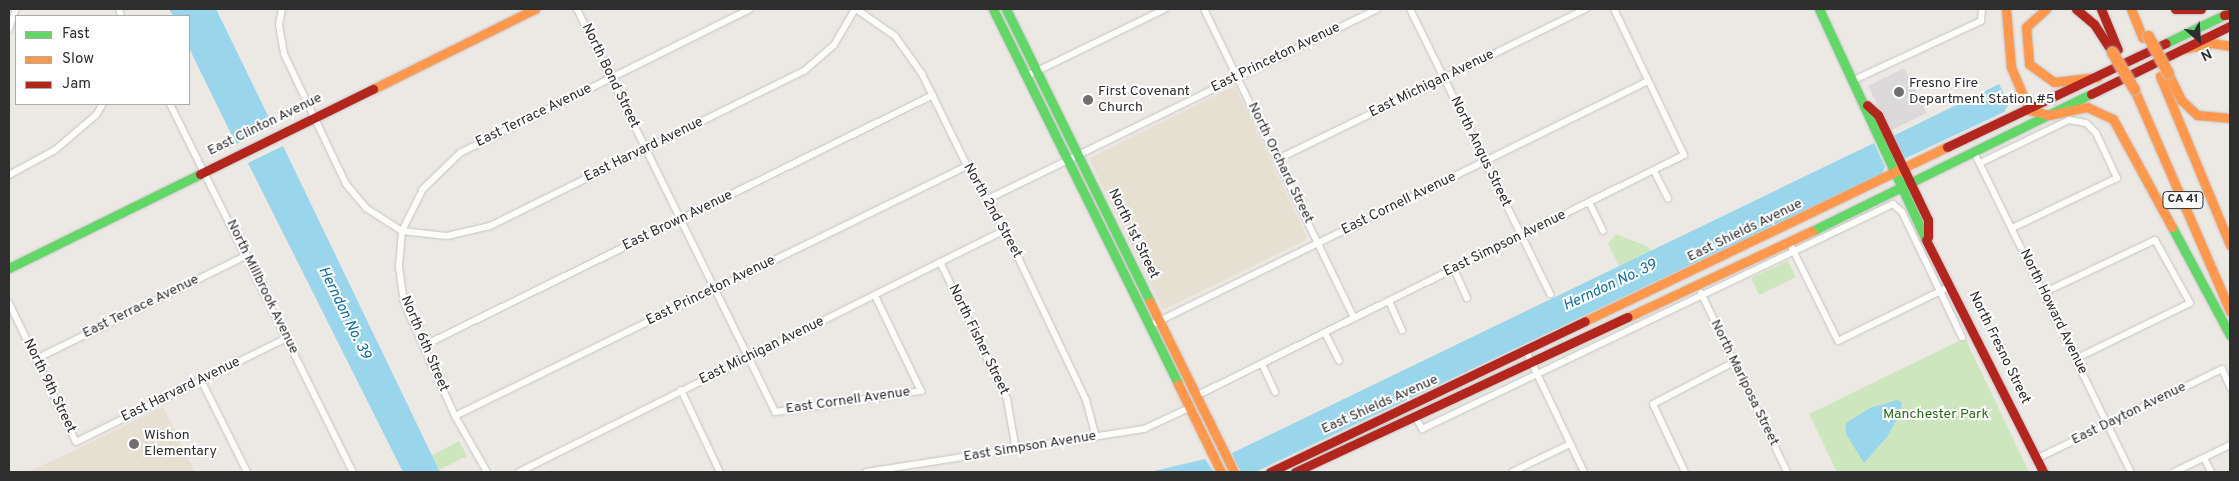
<!DOCTYPE html>
<html>
<head>
<meta charset="utf-8">
<style>
	body { margin:0 }
	#map { position:relative; width:2239px; height:481px; overflow:hidden; background:#ece8e4; font-family:Overpass,sans-serif }
	div>[style] { position:absolute }
	[style*='--x'] { left:calc(var(--x)*1px); top:calc(var(--y)*1px); width:calc(var(--w)*1px); rotate:calc(var(--a)*1deg) }
	.industrial>* { inset:0; background:#dcd9db }
	.education>* { inset:0; background:#e6e0d3 }
	.green>* { inset:0; background:#cee6be }
	.water>* { inset:0; background:#99d6ec }
	.roads { filter:drop-shadow(0 0 1px #c5c4c5) drop-shadow(0 0 1px #c5c4c5) }
	.street>* { height:6px; margin:-3px; padding:0 3px; transform-origin:3px; border-radius:3px; background:#fcfcfb }
	.fast>* { height:9px; margin:-4.5px; padding:0 4.5px; transform-origin:4.5px; border-radius:4.5px; background:#63d668 }
	.slow>* { height:9px; margin:-4.5px; padding:0 4.5px; transform-origin:4.5px; border-radius:4.5px; background:#ff974d }
	.jam>* { height:9px; margin:-4.5px; padding:0 4.5px; transform-origin:4.5px; border-radius:4.5px; background:#b3261e }
	.bridges { filter:drop-shadow(0 0 1px #c6c5c4) drop-shadow(0 0 1px #c6c5c4) }
	.slow-bridge>* { height:11px; margin:-5.5px; padding:0 5.5px; transform-origin:5.5px; border-radius:5.5px; background:#ff974d }
	.dots>* { width:14px; height:14px; translate:-50% -50%; box-sizing:border-box; border:2px solid #fff; border-radius:50% }
	span { translate:-50% -50%; white-space:nowrap; text-align:center; line-height:1.15; -webkit-text-stroke:4px #fff; paint-order:stroke }
	.shield-label span { padding:1px 4px; background:#fff; border:1px solid; border-radius:4px; -webkit-text-stroke-width:0 }
	.shield-label { font-size:12px; color:#2e2e2e; font-weight:700 }
	.street-label { font-size:14px; color:#2e2e2e }
	.poi-label { font-size:14px; color:#2e2e2e }
	.left { translate:0 -50%; text-align:left }
	.park-label { font-size:14px; color:#2c6e1b }
	.water-label { font-size:15px; color:#0d6fa3; font-style:italic }
	.frame { position:absolute; inset:0; border:10px solid #2e2e2e; pointer-events:none }
	.legend { position:absolute; left:15px; top:15px; width:175px; height:90px; box-sizing:border-box; background:#fff; border:1px solid #ababab; margin:0; padding:6px 9px; list-style:none; font-size:15px; color:#2e2e2e }
	.legend li { display:flex; align-items:center; gap:10px; height:25px }
	.legend b { width:25px; border:1px solid #ababab }
	.north { position:absolute; left:2174px; top:15px; width:50px; height:50px; -webkit-text-stroke:4px #fff; paint-order:stroke; rotate:154deg; font-size:14px; font-weight:700; line-height:20px; text-align:center; color:#2e2e2e }
	.north::after { content:''; display:block; margin:auto; width:18px; height:22px; background:#2e2e2e; clip-path:polygon(50% 0,100% 100%,50% 72%,0 100%) }
</style>
</head>
<body>
<div id="map">
	<div class="industrial">
		<div style="clip-path:polygon(1904px 68px,1927px 113px,1890px 131px,1868px 86px)"></div>
	</div>
	<div class="education">
		<div style="clip-path:polygon(1235px 86px,1308px 239px,1163px 310px,1089px 158px)"></div>
		<div style="clip-path:polygon(163px 407px,195px 472px,28px 472px,73px 451px)"></div>
	</div>
	<div class="green">
		<div style="clip-path:polygon(1616px 234px,1649px 247px,1651px 251px,1619px 266px,1608px 244px)"></div>
		<div style="clip-path:polygon(1788px 261px,1796px 277px,1759px 295px,1751px 278px)"></div>
		<div style="clip-path:polygon(1965px 338px,2029px 472px,1837px 472px,1809px 414px)"></div>
		<div style="clip-path:polygon(459px 441px,467px 456px,439px 470px,432px 455px)"></div>
	</div>
	<div class="water">
		<div style="clip-path:polygon(169px 9px,216px 9px,273px 126px,236px 144px,189px 48px,189px 16px,173px 16px)"></div>
		<div style="clip-path:polygon(1999px 84px,2009px 104px,2004px 112px,1904px 159px,1893px 136px)"></div>
		<div style="clip-path:polygon(1874px 143px,1885px 167px,1882px 174px,1255px 472px,1241px 472px,1235px 461px,1232px 453px)"></div>
		<div style="clip-path:polygon(283px 146px,439px 470px,440px 472px,403px 472px,248px 163px)"></div>
		<div style="clip-path:polygon(1897px 400px,1902px 402px,1900px 414px,1887px 437px,1864px 463px,1846px 434px,1846px 423px,1870px 408px)"></div>
		<div style="clip-path:polygon(1205px 459px,1214px 472px,1148px 472px,1163px 469px)"></div>
	</div>
	<div class="roads">
		<div class="street">
			<div style="--x:119;--y:9;--w:7;--a:74"></div>
			<div style="--x:282;--y:9;--w:16;--a:101"></div>
			<div style="--x:279;--y:25;--w:29;--a:80"></div>
			<div style="--x:284;--y:54;--w:144;--a:64.5"></div>
			<div style="--x:346;--y:184;--w:31;--a:50"></div>
			<div style="--x:366;--y:208;--w:43;--a:32.6"></div>
			<div style="--x:402;--y:231;--w:36;--a:95"></div>
			<div style="--x:399;--y:267;--w:36;--a:82"></div>
			<div style="--x:404;--y:303;--w:124;--a:65.7"></div>
			<div style="--x:455;--y:416;--w:64;--a:60.3"></div>
			<div style="--x:577;--y:9;--w:449;--a:63.8"></div>
			<div style="--x:775;--y:412;--w:148;--a:-8.2"></div>
			<div style="--x:921;--y:391;--w:106;--a:-115.8"></div>
			<div style="--x:750;--y:9;--w:324;--a:153.6"></div>
			<div style="--x:460;--y:153;--w:52;--a:135.8"></div>
			<div style="--x:423;--y:189;--w:47;--a:116.6"></div>
			<div style="--x:402;--y:231;--w:45;--a:6.3"></div>
			<div style="--x:447;--y:236;--w:44;--a:-13.1"></div>
			<div style="--x:490;--y:226;--w:350;--a:-26.3"></div>
			<div style="--x:804;--y:71;--w:40;--a:-41"></div>
			<div style="--x:834;--y:45;--w:42;--a:-59.7"></div>
			<div style="--x:856;--y:9;--w:47;--a:34.7"></div>
			<div style="--x:895;--y:36;--w:47;--a:54.6"></div>
			<div style="--x:922;--y:74;--w:102;--a:63.9"></div>
			<div style="--x:967;--y:166;--w:74;--a:59.3"></div>
			<div style="--x:1005;--y:230;--w:188;--a:64.5"></div>
			<div style="--x:1086;--y:400;--w:38;--a:75"></div>
			<div style="--x:1204;--y:9;--w:343;--a:64.1"></div>
			<div style="--x:1410;--y:9;--w:318;--a:63.8"></div>
			<div style="--x:9;--y:29;--w:21;--a:-71"></div>
			<div style="--x:1027;--y:76;--w:153;--a:-25.9"></div>
			<div style="--x:1854;--y:80;--w:140;--a:-24.9"></div>
			<div style="--x:1981;--y:21;--w:12;--a:-85"></div>
			<div style="--x:170;--y:104;--w:411;--a:63.6"></div>
			<div style="--x:1974;--y:152;--w:356;--a:63.9"></div>
			<div style="--x:1278;--y:159;--w:343;--a:-26"></div>
			<div style="--x:1980;--y:163;--w:99;--a:-25.8"></div>
			<div style="--x:2069;--y:120;--w:17;--a:10"></div>
			<div style="--x:2086;--y:123;--w:14;--a:45"></div>
			<div style="--x:2096;--y:133;--w:50;--a:65"></div>
			<div style="--x:2117;--y:178;--w:116;--a:154.5"></div>
			<div style="--x:1654;--y:171;--w:31;--a:63"></div>
			<div style="--x:9;--y:175;--w:52;--a:-28.5"></div>
			<div style="--x:55;--y:150;--w:54;--a:-40.5"></div>
			<div style="--x:96;--y:115;--w:13;--a:-58"></div>
			<div style="--x:986;--y:200;--w:435;--a:-26"></div>
			<div style="--x:1589;--y:202;--w:32;--a:64"></div>
			<div style="--x:1789;--y:242;--w:110;--a:63.7"></div>
			<div style="--x:1838;--y:341;--w:126;--a:-26"></div>
			<div style="--x:940;--y:262;--w:153;--a:63.9"></div>
			<div style="--x:1007;--y:399;--w:52;--a:80"></div>
			<div style="--x:1454;--y:269;--w:32;--a:66"></div>
			<div style="--x:1701;--y:293;--w:199;--a:64.3"></div>
			<div style="--x:2043;--y:293;--w:124;--a:-25.3"></div>
			<div style="--x:2155;--y:240;--w:72;--a:60.9"></div>
			<div style="--x:2190;--y:303;--w:128;--a:154"></div>
			<div style="--x:1389;--y:301;--w:32;--a:66"></div>
			<div style="--x:9;--y:303;--w:154;--a:64.3"></div>
			<div style="--x:76;--y:442;--w:234;--a:-26.3"></div>
			<div style="--x:1149;--y:326;--w:556;--a:-26.15"></div>
			<div style="--x:1325;--y:333;--w:31;--a:63"></div>
			<div style="--x:423;--y:346;--w:568;--a:-26.2"></div>
			<div style="--x:1527;--y:353;--w:132;--a:64.4"></div>
			<div style="--x:36;--y:359;--w:235;--a:-26.2"></div>
			<div style="--x:1262;--y:364;--w:31;--a:65"></div>
			<div style="--x:201;--y:380;--w:103;--a:63.4"></div>
			<div style="--x:681;--y:390;--w:91;--a:64.6"></div>
			<div style="--x:1196;--y:396;--w:544;--a:-26.28"></div>
			<div style="--x:1684;--y:155;--w:162;--a:-115.6"></div>
			<div style="--x:455;--y:416;--w:570;--a:-26.03"></div>
			<div style="--x:1416;--y:418;--w:13;--a:61"></div>
			<div style="--x:1422;--y:429;--w:522;--a:-25.53"></div>
			<div style="--x:1893;--y:204;--w:12;--a:42"></div>
			<div style="--x:1902;--y:212;--w:139;--a:64.4"></div>
			<div style="--x:2204;--y:458;--w:16;--a:63"></div>
			<div style="--x:2036;--y:459;--w:207;--a:-25.8"></div>
			<div style="--x:2222;--y:369;--w:20;--a:66"></div>
			<div style="--x:519;--y:472;--w:543;--a:-26.47"></div>
			<div style="--x:866;--y:472;--w:281;--a:-8.8"></div>
			<div style="--x:1144;--y:429;--w:50;--a:-25"></div>
			<div style="--x:1512;--y:472;--w:64;--a:-25.8"></div>
			<div style="--x:1685;--y:472;--w:75;--a:-115.2"></div>
			<div style="--x:1653;--y:404;--w:91;--a:-27.4"></div>
			<div style="--x:2174;--y:472;--w:62;--a:-25.7"></div>
		</div>
		<div class="fast">
			<div style="--x:993;--y:9;--w:418;--a:63.7"></div>
			<div style="--x:1006;--y:9;--w:326;--a:63.8"></div>
			<div style="--x:1819;--y:9;--w:255;--a:65.1"></div>
			<div style="--x:2166;--y:43;--w:69;--a:-25.8"></div>
			<div style="--x:2172;--y:227;--w:123;--a:61.8"></div>
			<div style="--x:1812;--y:231;--w:311;--a:-26.2"></div>
			<div style="--x:9;--y:268;--w:213;--a:-26.2"></div>
		</div>
		<div class="slow">
			<div style="--x:2006;--y:9;--w:58;--a:85.1"></div>
			<div style="--x:2011;--y:67;--w:47;--a:67.3"></div>
			<div style="--x:2029;--y:110;--w:21;--a:14"></div>
			<div style="--x:2049;--y:115;--w:39;--a:-12"></div>
			<div style="--x:2087;--y:107;--w:29;--a:25"></div>
			<div style="--x:2113;--y:119;--w:123;--a:61.4"></div>
			<div style="--x:2046;--y:9;--w:27;--a:138"></div>
			<div style="--x:2026;--y:27;--w:37;--a:85"></div>
			<div style="--x:2029;--y:64;--w:31;--a:36"></div>
			<div style="--x:2054;--y:82;--w:44;--a:-6.5"></div>
			<div style="--x:2131;--y:9;--w:31;--a:68"></div>
			<div style="--x:2183;--y:49;--w:30;--a:-12"></div>
			<div style="--x:2212;--y:43;--w:18;--a:9"></div>
			<div style="--x:2168;--y:73;--w:30;--a:64"></div>
			<div style="--x:2181;--y:100;--w:22;--a:43"></div>
			<div style="--x:2197;--y:115;--w:33;--a:5"></div>
			<div style="--x:2160;--y:76;--w:183;--a:67.5"></div>
			<div style="--x:373;--y:89;--w:181;--a:-26.3"></div>
			<div style="--x:2134;--y:89;--w:242;--a:66.6"></div>
			<div style="--x:1150;--y:302;--w:190;--a:63.7"></div>
			<div style="--x:1628;--y:317;--w:203;--a:-25.1"></div>
			<div style="--x:1585;--y:321;--w:402;--a:-25.7"></div>
			<div style="--x:1178;--y:384;--w:98;--a:64"></div>
		</div>
		<div class="jam">
			<div style="--x:2076;--y:9;--w:23;--a:40"></div>
			<div style="--x:2094;--y:24;--w:33;--a:57"></div>
			<div style="--x:2101;--y:9;--w:44;--a:67.5"></div>
			<div style="--x:2175;--y:9;--w:26;--a:0"></div>
			<div style="--x:2224;--y:15;--w:6;--a:-9"></div>
			<div style="--x:2091;--y:94;--w:155;--a:-26.1"></div>
			<div style="--x:1867;--y:105;--w:15;--a:42"></div>
			<div style="--x:1878;--y:115;--w:116;--a:64.5"></div>
			<div style="--x:1928;--y:220;--w:17;--a:90"></div>
			<div style="--x:1947;--y:147;--w:242;--a:-25.4"></div>
			<div style="--x:200;--y:174;--w:193;--a:-26.2"></div>
			<div style="--x:1926;--y:240;--w:260;--a:63.2"></div>
			<div style="--x:1270;--y:472;--w:349;--a:-25.6"></div>
			<div style="--x:1295;--y:472;--w:367;--a:-25"></div>
		</div>
	</div>
	<div class="bridges">
		<div class="slow-bridge">
			<div style="--x:2148;--y:36;--w:42;--a:61.6"></div>
			<div style="--x:2112;--y:52;--w:43;--a:59.3"></div>
		</div>
	</div>
	<div class="dots">
		<div style="left:1899px;top:92px;background:#706f6e"></div>
		<div style="left:1088px;top:100px;background:#706f6e"></div>
		<div style="left:134px;top:444px;background:#706f6e"></div>
	</div>
	<div class="shield-label">
		<span style="left:2183px;top:200px">CA 41</span>
	</div>
	<div class="street-label">
		<span style="left:1276px;top:58px;rotate:-26deg">East Princeton Avenue</span>
		<span style="left:610px;top:76px;rotate:64deg">North Bond Street</span>
		<span style="left:1432px;top:84px;rotate:-26deg">East Michigan Avenue</span>
		<span style="left:534px;top:116px;rotate:-26deg">East Terrace Avenue</span>
		<span style="left:265px;top:125px;rotate:-26deg">East Clinton Avenue</span>
		<span style="left:644px;top:150px;rotate:-26deg">East Harvard Avenue</span>
		<span style="left:1480px;top:152px;rotate:64deg">North Angus Street</span>
		<span style="left:1280px;top:163px;rotate:64deg">North Orchard Street</span>
		<span style="left:1399px;top:204px;rotate:-26deg">East Cornell Avenue</span>
		<span style="left:992px;top:211px;rotate:61deg">North 2nd Street</span>
		<span style="left:678px;top:221px;rotate:-26deg">East Brown Avenue</span>
		<span style="left:1745px;top:231px;rotate:-26deg">East Shields Avenue</span>
		<span style="left:1133px;top:234px;rotate:64deg">North 1st Street</span>
		<span style="left:1505px;top:244px;rotate:-26deg">East Simpson Avenue</span>
		<span style="left:262px;top:287px;rotate:64deg">North Millbrook Avenue</span>
		<span style="left:711px;top:291px;rotate:-26deg">East Princeton Avenue</span>
		<span style="left:141px;top:307px;rotate:-26deg">East Terrace Avenue</span>
		<span style="left:2053px;top:312px;rotate:64deg">North Howard Avenue</span>
		<span style="left:978px;top:340px;rotate:64deg">North Fisher Street</span>
		<span style="left:424px;top:344px;rotate:67deg">North 6th Street</span>
		<span style="left:1999px;top:348px;rotate:64deg">North Fresno Street</span>
		<span style="left:762px;top:351px;rotate:-26deg">East Michigan Avenue</span>
		<span style="left:1744px;top:383px;rotate:64deg">North Mariposa Street</span>
		<span style="left:49px;top:386px;rotate:64deg">North 9th Street</span>
		<span style="left:181px;top:390px;rotate:-26deg">East Harvard Avenue</span>
		<span style="left:848px;top:401px;rotate:-8deg">East Cornell Avenue</span>
		<span style="left:1380px;top:405px;rotate:-24deg">East Shields Avenue</span>
		<span style="left:2129px;top:414px;rotate:-26deg">East Dayton Avenue</span>
		<span style="left:1030px;top:447px;rotate:-9deg">East Simpson Avenue</span>
	</div>
	<div class="poi-label">
		<span class="left" style="left:1909px;top:92px">Fresno Fire<br>Department Station #5</span>
		<span class="left" style="left:1098px;top:100px">First Covenant<br>Church</span>
		<span class="left" style="left:144px;top:444px">Wishon<br>Elementary</span>
	</div>
	<div class="park-label">
		<span style="left:1936px;top:415px">Manchester Park</span>
	</div>
	<div class="water-label">
		<span style="left:1610px;top:286px;rotate:-25deg">Herndon No. 39</span>
		<span style="left:344px;top:313px;rotate:64deg">Herndon No. 39</span>
	</div>
	<div class="frame"></div>
	<ul class="legend">
	<li><b style="height:6px;background:#63d668"></b>Fast</li>
	<li><b style="height:6px;background:#ff974d"></b>Slow</li>
	<li><b style="height:6px;background:#b3261e"></b>Jam</li>
	</ul>
	<div class="north">N</div>
</div>
</body>
</html>
